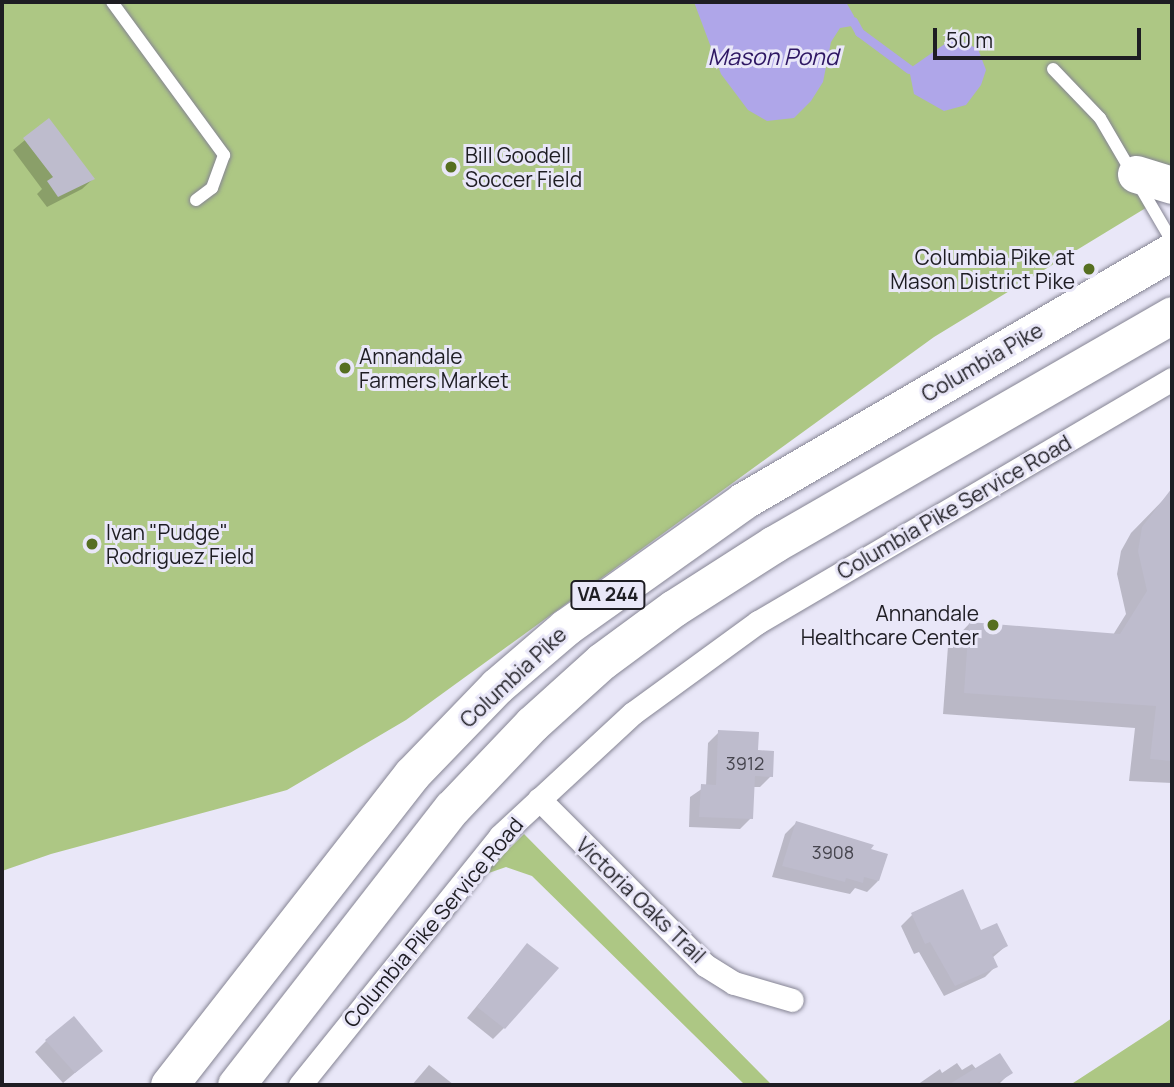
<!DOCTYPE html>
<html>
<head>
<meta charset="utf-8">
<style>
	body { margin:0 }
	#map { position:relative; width:1174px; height:1087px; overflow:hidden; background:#e9e7f8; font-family:Manrope,sans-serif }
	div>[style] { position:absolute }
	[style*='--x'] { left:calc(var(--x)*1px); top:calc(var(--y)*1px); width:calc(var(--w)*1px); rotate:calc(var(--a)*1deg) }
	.green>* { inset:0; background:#adc784 }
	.water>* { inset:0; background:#afa6e9 }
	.shadow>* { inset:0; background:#0003 }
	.stream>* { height:9px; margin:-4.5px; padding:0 4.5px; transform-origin:4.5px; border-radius:4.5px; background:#afa6e9 }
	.building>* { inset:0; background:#bebccd }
	.roads { filter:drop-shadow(0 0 2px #858493) drop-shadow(0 0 2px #858493) }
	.service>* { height:12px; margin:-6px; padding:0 6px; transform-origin:6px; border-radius:6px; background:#fff }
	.minor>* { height:23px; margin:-11.5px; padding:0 11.5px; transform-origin:11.5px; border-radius:11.5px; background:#fff }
	.primary>* { height:37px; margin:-18.5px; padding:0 18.5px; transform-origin:18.5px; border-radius:18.5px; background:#fff }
	.dots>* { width:19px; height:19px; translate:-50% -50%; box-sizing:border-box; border:4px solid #e9e7f8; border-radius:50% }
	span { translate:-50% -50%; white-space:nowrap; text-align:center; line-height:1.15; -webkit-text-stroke:6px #e9e7f8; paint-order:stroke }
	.number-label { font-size:18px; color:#46454e }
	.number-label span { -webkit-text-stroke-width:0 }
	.shield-label span { padding:2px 5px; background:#e9e7f8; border:2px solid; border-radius:5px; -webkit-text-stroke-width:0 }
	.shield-label { font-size:19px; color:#1e1d23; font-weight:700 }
	.poi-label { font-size:21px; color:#1e1d23 }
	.left { translate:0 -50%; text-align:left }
	.right { translate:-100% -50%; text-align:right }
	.street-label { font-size:21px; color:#1e1d23 }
	.water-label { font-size:23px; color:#2e1763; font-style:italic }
	.frame { position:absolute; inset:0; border:4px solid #1e1d23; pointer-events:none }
	.scale { position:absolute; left:933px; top:28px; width:208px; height:32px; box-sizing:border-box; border:4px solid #1e1d23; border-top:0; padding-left:9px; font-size:21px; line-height:24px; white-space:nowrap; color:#1e1d23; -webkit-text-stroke:5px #e9e7f8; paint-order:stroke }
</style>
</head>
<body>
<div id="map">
	<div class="green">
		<div style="clip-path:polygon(2px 2px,1172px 2px,1172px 192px,934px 337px,406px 720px,287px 790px,51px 854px,2px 871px)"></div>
		<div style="clip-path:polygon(524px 834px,760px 1073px,772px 1085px,745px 1085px,532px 876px,506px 867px,483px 875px)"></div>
		<div style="clip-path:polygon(1172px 1018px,1172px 1085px,1070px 1085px,1162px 1025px)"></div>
	</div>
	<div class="water">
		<div style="clip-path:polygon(694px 2px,846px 2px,854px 16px,852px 26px,840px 28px,831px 42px,823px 82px,811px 101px,794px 118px,767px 121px,748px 110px,721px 74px)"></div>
		<div style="clip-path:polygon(959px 40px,978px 49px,986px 70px,981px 85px,966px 105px,944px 111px,914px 94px,909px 69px,949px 41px)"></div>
	</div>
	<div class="shadow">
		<div style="clip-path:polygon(49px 120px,93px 179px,82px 189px,47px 207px,37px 194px,42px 189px,13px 150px)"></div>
		<div style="clip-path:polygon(1171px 492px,1172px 783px,1129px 781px,1135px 728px,943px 714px,948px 646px,970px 623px,1113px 635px,1126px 614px,1117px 574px,1121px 551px,1131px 533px)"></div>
		<div style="clip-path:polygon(719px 732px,756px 752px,771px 776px,760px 787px,753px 787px,751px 818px,740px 829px,689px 827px,690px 797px,706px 786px,708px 743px)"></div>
		<div style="clip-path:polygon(796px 823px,869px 850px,878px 881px,867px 892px,855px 888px,850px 894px,772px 877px,785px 834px)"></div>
		<div style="clip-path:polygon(912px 915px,980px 932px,1006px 946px,992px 958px,996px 966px,985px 977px,944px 996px,919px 952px,914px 954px,901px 926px)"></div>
		<div style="clip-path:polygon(527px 945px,504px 1028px,493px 1039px,467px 1018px)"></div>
		<div style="clip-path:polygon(46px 1041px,101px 1051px,63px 1083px,35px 1052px)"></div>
		<div style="clip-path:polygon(957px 1063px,962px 1070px,972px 1064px,977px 1070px,1010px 1073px,998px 1085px,917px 1085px,940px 1069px,942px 1073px)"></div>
		<div style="clip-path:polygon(429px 1065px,454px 1085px,412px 1085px)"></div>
	</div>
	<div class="stream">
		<div style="--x:853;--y:21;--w:13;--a:61"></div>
		<div style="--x:859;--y:32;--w:62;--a:36.5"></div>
	</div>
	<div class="building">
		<div style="clip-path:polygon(49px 118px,95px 179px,58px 197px,47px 181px,53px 177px,23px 138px)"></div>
		<div style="clip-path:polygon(1172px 488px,1172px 761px,1150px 759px,1156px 706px,964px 693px,969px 622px,1120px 634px,1147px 591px,1138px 551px,1142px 527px)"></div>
		<div style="clip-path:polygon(718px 730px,759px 732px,758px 750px,774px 751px,773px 777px,755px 776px,753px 819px,699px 817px,701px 784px,716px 785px)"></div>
		<div style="clip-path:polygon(796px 821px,874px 845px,871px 849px,888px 854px,879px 881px,864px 877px,863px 883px,846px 878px,845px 882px,782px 866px)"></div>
		<div style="clip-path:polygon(963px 889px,981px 930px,997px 923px,1008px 946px,992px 954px,998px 967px,955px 986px,930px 942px,925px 944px,911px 913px)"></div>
		<div style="clip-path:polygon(527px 943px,559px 968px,505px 1029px,477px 1007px)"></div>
		<div style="clip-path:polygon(74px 1016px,103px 1051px,75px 1073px,45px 1040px)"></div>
		<div style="clip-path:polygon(1000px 1053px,1013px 1073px,994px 1085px,948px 1085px)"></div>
	</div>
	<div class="roads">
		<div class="service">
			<div style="--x:112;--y:2;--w:190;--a:53.8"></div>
			<div style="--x:224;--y:155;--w:35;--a:110"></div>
			<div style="--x:212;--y:188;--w:20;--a:143"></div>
			<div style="--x:1053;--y:69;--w:68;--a:46.2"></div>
			<div style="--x:1100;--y:118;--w:143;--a:59.7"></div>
		</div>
		<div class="minor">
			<div style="--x:539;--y:799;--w:235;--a:45"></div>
			<div style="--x:705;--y:965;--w:34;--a:32"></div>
			<div style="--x:734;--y:983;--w:60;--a:16.3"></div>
			<div style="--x:300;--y:1085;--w:319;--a:-51.2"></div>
			<div style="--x:500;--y:836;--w:181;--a:-42.8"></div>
			<div style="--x:633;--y:713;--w:155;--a:-36.1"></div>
			<div style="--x:758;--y:622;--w:480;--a:-30.4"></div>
		</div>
		<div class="primary">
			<div style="--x:1136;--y:174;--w:38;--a:17"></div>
			<div style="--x:169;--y:1085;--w:395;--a:-52"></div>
			<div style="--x:412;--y:774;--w:122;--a:-46"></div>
			<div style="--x:497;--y:686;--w:91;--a:-40.5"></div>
			<div style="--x:566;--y:627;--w:217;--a:-35.4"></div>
			<div style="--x:743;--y:501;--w:497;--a:-30.2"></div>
			<div style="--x:236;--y:1085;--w:351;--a:-52.1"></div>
			<div style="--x:452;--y:808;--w:116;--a:-46.4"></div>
			<div style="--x:532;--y:724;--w:94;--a:-42"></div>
			<div style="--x:602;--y:661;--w:89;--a:-36.4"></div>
			<div style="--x:674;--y:608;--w:119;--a:-32.6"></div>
			<div style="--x:774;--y:544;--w:459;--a:-29.9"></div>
		</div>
	</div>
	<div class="dots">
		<div style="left:451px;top:167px;background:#566f21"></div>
		<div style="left:1089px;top:269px;background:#566f21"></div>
		<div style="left:345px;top:368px;background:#566f21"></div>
		<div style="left:92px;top:544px;background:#566f21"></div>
		<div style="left:993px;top:625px;background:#566f21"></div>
	</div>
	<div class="number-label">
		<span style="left:745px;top:763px">3912</span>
		<span style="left:833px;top:852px">3908</span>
	</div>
	<div class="shield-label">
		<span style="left:608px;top:595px">VA 244</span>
	</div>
	<div class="poi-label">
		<span class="left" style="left:465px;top:167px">Bill Goodell<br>Soccer Field</span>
		<span class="right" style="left:1075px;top:269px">Columbia Pike at<br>Mason District Pike</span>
		<span class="left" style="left:359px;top:368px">Annandale<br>Farmers Market</span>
		<span class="left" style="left:106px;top:544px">Ivan "Pudge"<br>Rodriguez Field</span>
		<span class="right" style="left:979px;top:625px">Annandale<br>Healthcare Center</span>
	</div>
	<div class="street-label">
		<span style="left:982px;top:362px;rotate:-30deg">Columbia Pike</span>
		<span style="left:954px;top:507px;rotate:-30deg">Columbia Pike Service Road</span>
		<span style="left:513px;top:677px;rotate:-43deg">Columbia Pike</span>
		<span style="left:641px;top:900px;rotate:44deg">Victoria Oaks Trail</span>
		<span style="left:433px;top:922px;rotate:-50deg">Columbia Pike Service Road</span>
	</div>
	<div class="water-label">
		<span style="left:773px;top:56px">Mason Pond</span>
	</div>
	<div class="frame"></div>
	<div class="scale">50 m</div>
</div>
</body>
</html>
